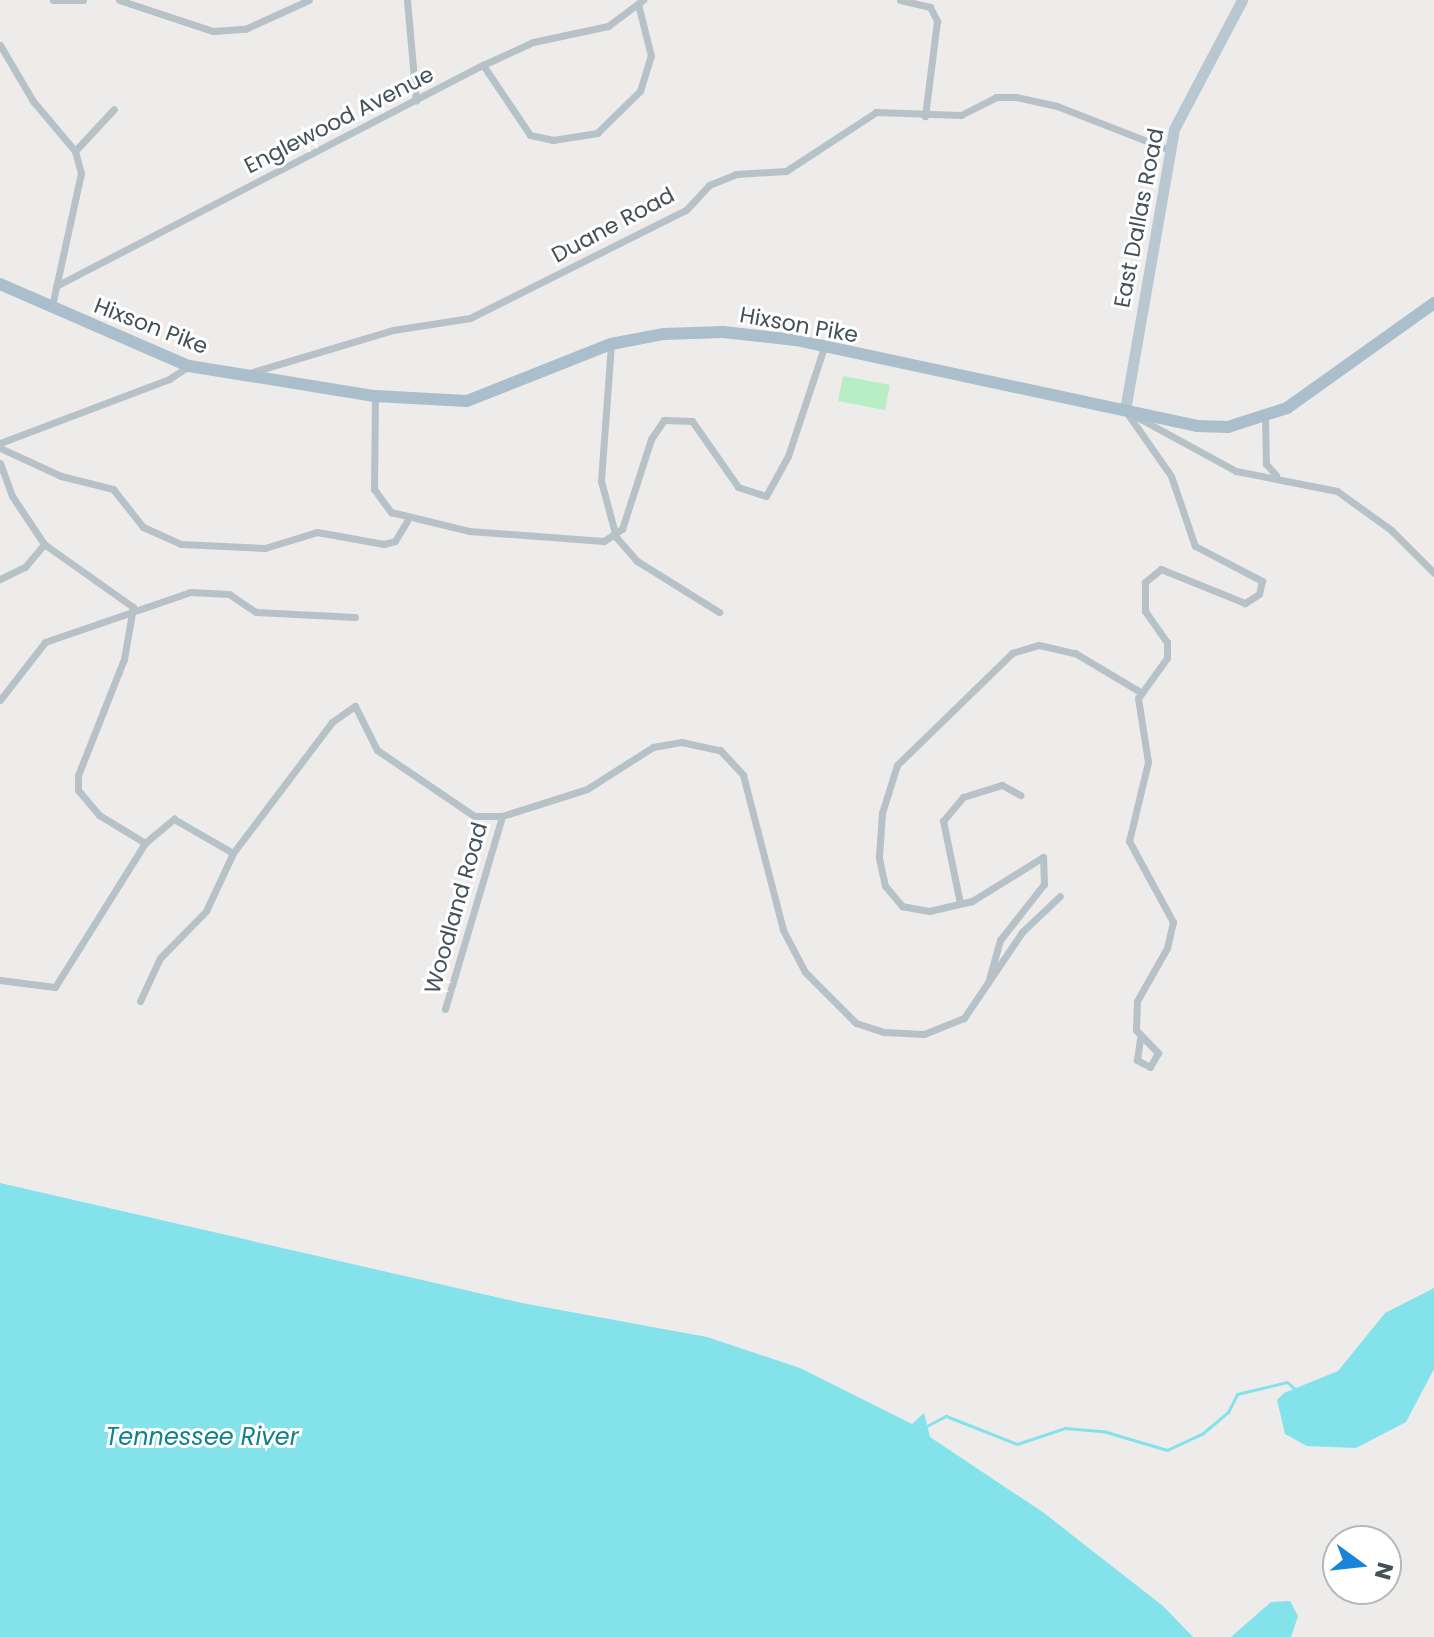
<!DOCTYPE html>
<html>
<head>
<meta charset="utf-8">
<style>
	body { margin:0 }
	#map { position:relative; width:1434px; height:1637px; overflow:hidden; background:#eeebeb; font-family:Poppins,sans-serif }
	div>[style] { position:absolute }
	[style*='--x'] { left:calc(var(--x)*1px); top:calc(var(--y)*1px); width:calc(var(--w)*1px); rotate:calc(var(--a)*1deg) }
	.green>* { inset:0; background:#b8eec6 }
	.water>* { inset:0; background:#84e2eb }
	.stream>* { height:3px; margin:-1.5px; padding:0 1.5px; transform-origin:1.5px; border-radius:1.5px; background:#84e2eb }
	.street>* { height:7px; margin:-3.5px; padding:0 3.5px; transform-origin:3.5px; border-radius:3.5px; background:#b6c2c8 }
	.secondary>* { height:11px; margin:-5.5px; padding:0 5.5px; transform-origin:5.5px; border-radius:5.5px; background:#b8c7d0 }
	.primary>* { height:12px; margin:-6px; padding:0 6px; transform-origin:6px; border-radius:6px; background:#aabfcb }
	span { translate:-50% -50%; white-space:nowrap; text-align:center; line-height:1.15; -webkit-text-stroke:6px #fff; paint-order:stroke }
	.street-label { font-size:22px; color:#445158 }
	.water-label { font-size:24px; color:#0d828e; font-style:italic }
	.north { position:absolute; left:1322px; top:1525px; width:80px; height:80px; box-sizing:border-box; background:#fff; border:2px solid #b4b9bc; border-radius:50%; rotate:105deg; font-size:22px; font-weight:700; line-height:32px; text-align:center; color:#445158 }
	.north::after { content:''; display:block; margin:auto; width:28px; height:36px; background:#1885db; clip-path:polygon(50% 0,100% 100%,50% 72%,0 100%) }
</style>
</head>
<body>
<div id="map">
	<div class="green">
		<div style="clip-path:polygon(843px 376px,890px 385px,885px 410px,838px 401px)"></div>
	</div>
	<div class="water">
		<div style="clip-path:polygon(0 1183px,522px 1303px,707px 1337px,800px 1368px,912px 1424px,924px 1413px,930px 1437px,1044px 1513px,1163px 1606px,1193px 1637px,0 1637px)"></div>
		<div style="clip-path:polygon(1434px 1288px,1434px 1369px,1406px 1422px,1356px 1448px,1307px 1446px,1285px 1434px,1277px 1400px,1284px 1393px,1338px 1371px,1385px 1313px)"></div>
		<div style="clip-path:polygon(1290px 1601px,1298px 1616px,1291px 1637px,1231px 1637px,1271px 1602px)"></div>
	</div>
	<div class="stream">
		<div style="--x:923;--y:1428;--w:26;--a:-28"></div>
		<div style="--x:946;--y:1416;--w:76;--a:21.5"></div>
		<div style="--x:1017;--y:1444;--w:51;--a:-18.4"></div>
		<div style="--x:1065;--y:1428;--w:38;--a:5"></div>
		<div style="--x:1103;--y:1431;--w:67;--a:16.5"></div>
		<div style="--x:1167;--y:1450;--w:40;--a:-25"></div>
		<div style="--x:1203;--y:1433;--w:33;--a:-40"></div>
		<div style="--x:1228;--y:1412;--w:20;--a:-63"></div>
		<div style="--x:1237;--y:1394;--w:51;--a:-13.5"></div>
		<div style="--x:1287;--y:1382;--w:13;--a:42"></div>
	</div>
	<div class="street">
		<div style="--x:53;--y:0;--w:30;--a:0"></div>
		<div style="--x:119;--y:0;--w:99;--a:18.3"></div>
		<div style="--x:213;--y:31;--w:32;--a:-4"></div>
		<div style="--x:245;--y:29;--w:70;--a:-24.4"></div>
		<div style="--x:407;--y:0;--w:101;--a:84.9"></div>
		<div style="--x:900;--y:0;--w:31;--a:13"></div>
		<div style="--x:930;--y:7;--w:16;--a:63"></div>
		<div style="--x:937;--y:21;--w:96;--a:97.2"></div>
		<div style="--x:0;--y:45;--w:65;--a:59.5"></div>
		<div style="--x:33;--y:101;--w:65;--a:50"></div>
		<div style="--x:75;--y:151;--w:23;--a:75"></div>
		<div style="--x:81;--y:173;--w:136;--a:102.3"></div>
		<div style="--x:483;--y:65;--w:84;--a:56.1"></div>
		<div style="--x:530;--y:135;--w:24;--a:12"></div>
		<div style="--x:553;--y:140;--w:45;--a:-9"></div>
		<div style="--x:597;--y:133;--w:60;--a:-44.3"></div>
		<div style="--x:640;--y:91;--w:37;--a:-73"></div>
		<div style="--x:651;--y:56;--w:54;--a:-104"></div>
		<div style="--x:75;--y:151;--w:57;--a:-47.1"></div>
		<div style="--x:56;--y:286;--w:481;--a:-27.4"></div>
		<div style="--x:483;--y:65;--w:55;--a:-24.7"></div>
		<div style="--x:533;--y:42;--w:77;--a:-12"></div>
		<div style="--x:608;--y:26;--w:44;--a:-36.6"></div>
		<div style="--x:611;--y:344;--w:137;--a:94.2"></div>
		<div style="--x:601;--y:481;--w:58;--a:75"></div>
		<div style="--x:616;--y:537;--w:32;--a:49"></div>
		<div style="--x:637;--y:561;--w:97;--a:31.9"></div>
		<div style="--x:246;--y:374;--w:153;--a:-16.7"></div>
		<div style="--x:393;--y:330;--w:78;--a:-8.9"></div>
		<div style="--x:470;--y:318;--w:241;--a:-26.6"></div>
		<div style="--x:686;--y:210;--w:34;--a:-47"></div>
		<div style="--x:709;--y:185;--w:29;--a:-22"></div>
		<div style="--x:736;--y:174;--w:50;--a:-3.4"></div>
		<div style="--x:786;--y:171;--w:108;--a:-33.2"></div>
		<div style="--x:876;--y:112;--w:85;--a:2"></div>
		<div style="--x:961;--y:115;--w:39;--a:-27"></div>
		<div style="--x:996;--y:97;--w:20;--a:0"></div>
		<div style="--x:1016;--y:97;--w:42;--a:12.4"></div>
		<div style="--x:1057;--y:106;--w:121;--a:21.3"></div>
		<div style="--x:375;--y:396;--w:93;--a:90.6"></div>
		<div style="--x:374;--y:489;--w:29;--a:54"></div>
		<div style="--x:391;--y:512;--w:80;--a:13.7"></div>
		<div style="--x:469;--y:531;--w:135;--a:4.2"></div>
		<div style="--x:604;--y:541;--w:22;--a:-34"></div>
		<div style="--x:622;--y:529;--w:95;--a:-72.1"></div>
		<div style="--x:651;--y:439;--w:23;--a:-56"></div>
		<div style="--x:664;--y:420;--w:28;--a:2"></div>
		<div style="--x:692;--y:421;--w:80;--a:55.1"></div>
		<div style="--x:738;--y:487;--w:29;--a:18"></div>
		<div style="--x:766;--y:496;--w:46;--a:-61.2"></div>
		<div style="--x:788;--y:456;--w:115;--a:-71.7"></div>
		<div style="--x:1125;--y:410;--w:80;--a:55.1"></div>
		<div style="--x:1171;--y:476;--w:74;--a:71.1"></div>
		<div style="--x:1195;--y:546;--w:76;--a:27.6"></div>
		<div style="--x:1262;--y:581;--w:13;--a:103"></div>
		<div style="--x:1259;--y:594;--w:17;--a:147"></div>
		<div style="--x:1245;--y:603;--w:91;--a:-158"></div>
		<div style="--x:1161;--y:569;--w:21;--a:141"></div>
		<div style="--x:1145;--y:582;--w:29;--a:90"></div>
		<div style="--x:1145;--y:611;--w:38;--a:55"></div>
		<div style="--x:1167;--y:642;--w:16;--a:90"></div>
		<div style="--x:1167;--y:658;--w:49;--a:125.9"></div>
		<div style="--x:1138;--y:698;--w:65;--a:81.1"></div>
		<div style="--x:1148;--y:762;--w:81;--a:103.5"></div>
		<div style="--x:1129;--y:841;--w:92;--a:61.5"></div>
		<div style="--x:1173;--y:922;--w:27;--a:103"></div>
		<div style="--x:1167;--y:948;--w:61;--a:119.5"></div>
		<div style="--x:1137;--y:1001;--w:29;--a:92"></div>
		<div style="--x:1136;--y:1030;--w:32;--a:46"></div>
		<div style="--x:1158;--y:1053;--w:16;--a:120"></div>
		<div style="--x:1150;--y:1067;--w:15;--a:-152"></div>
		<div style="--x:1137;--y:1060;--w:22;--a:-82"></div>
		<div style="--x:1135;--y:416;--w:115;--a:28.6"></div>
		<div style="--x:1236;--y:471;--w:103;--a:11.2"></div>
		<div style="--x:1337;--y:491;--w:67;--a:35.8"></div>
		<div style="--x:1391;--y:530;--w:61;--a:45"></div>
		<div style="--x:1265;--y:418;--w:46;--a:88.8"></div>
		<div style="--x:1266;--y:464;--w:15;--a:48"></div>
		<div style="--x:0;--y:443;--w:181;--a:-20.7"></div>
		<div style="--x:169;--y:379;--w:24;--a:-33"></div>
		<div style="--x:0;--y:448;--w:67;--a:24.7"></div>
		<div style="--x:61;--y:476;--w:54;--a:14"></div>
		<div style="--x:113;--y:489;--w:48;--a:51.7"></div>
		<div style="--x:143;--y:527;--w:42;--a:24.1"></div>
		<div style="--x:181;--y:544;--w:84;--a:2.7"></div>
		<div style="--x:265;--y:548;--w:54;--a:-17.1"></div>
		<div style="--x:317;--y:532;--w:68;--a:10.2"></div>
		<div style="--x:384;--y:544;--w:11;--a:-15"></div>
		<div style="--x:395;--y:541;--w:23;--a:-59"></div>
		<div style="--x:0;--y:463;--w:35;--a:70"></div>
		<div style="--x:12;--y:496;--w:58;--a:56.3"></div>
		<div style="--x:44;--y:544;--w:109;--a:35.3"></div>
		<div style="--x:0;--y:579;--w:28;--a:-26"></div>
		<div style="--x:25;--y:567;--w:30;--a:-50"></div>
		<div style="--x:133;--y:607;--w:53;--a:99.8"></div>
		<div style="--x:124;--y:659;--w:125;--a:111.6"></div>
		<div style="--x:78;--y:775;--w:15;--a:90"></div>
		<div style="--x:78;--y:790;--w:33;--a:50"></div>
		<div style="--x:99;--y:815;--w:54;--a:31.3"></div>
		<div style="--x:0;--y:700;--w:73;--a:-52.2"></div>
		<div style="--x:45;--y:642;--w:153;--a:-19"></div>
		<div style="--x:190;--y:592;--w:39;--a:3"></div>
		<div style="--x:229;--y:594;--w:32;--a:34"></div>
		<div style="--x:256;--y:612;--w:99;--a:2.9"></div>
		<div style="--x:960;--y:903;--w:84;--a:-101.7"></div>
		<div style="--x:943;--y:821;--w:31;--a:-50"></div>
		<div style="--x:963;--y:797;--w:41;--a:-17.1"></div>
		<div style="--x:1002;--y:785;--w:21;--a:29"></div>
		<div style="--x:0;--y:980;--w:55;--a:7.3"></div>
		<div style="--x:55;--y:987;--w:170;--a:-58"></div>
		<div style="--x:145;--y:843;--w:38;--a:-40"></div>
		<div style="--x:174;--y:819;--w:68;--a:30"></div>
		<div style="--x:988;--y:983;--w:45;--a:-74.4"></div>
		<div style="--x:1000;--y:940;--w:71;--a:-51.8"></div>
		<div style="--x:1044;--y:884;--w:27;--a:-92"></div>
		<div style="--x:1043;--y:857;--w:84;--a:148.2"></div>
		<div style="--x:972;--y:901;--w:44;--a:166.9"></div>
		<div style="--x:929;--y:911;--w:27;--a:-170"></div>
		<div style="--x:902;--y:906;--w:26;--a:-130"></div>
		<div style="--x:885;--y:886;--w:30;--a:-102"></div>
		<div style="--x:879;--y:857;--w:44;--a:-86.1"></div>
		<div style="--x:882;--y:813;--w:50;--a:-72.6"></div>
		<div style="--x:897;--y:765;--w:161;--a:-44.2"></div>
		<div style="--x:1012;--y:653;--w:28;--a:-17"></div>
		<div style="--x:1039;--y:645;--w:37;--a:13"></div>
		<div style="--x:1075;--y:653;--w:78;--a:30.8"></div>
		<div style="--x:140;--y:1001;--w:47;--a:-65.1"></div>
		<div style="--x:160;--y:958;--w:66;--a:-45.6"></div>
		<div style="--x:206;--y:911;--w:64;--a:-65"></div>
		<div style="--x:233;--y:853;--w:164;--a:-52.9"></div>
		<div style="--x:332;--y:722;--w:28;--a:-35"></div>
		<div style="--x:355;--y:706;--w:49;--a:63.4"></div>
		<div style="--x:377;--y:750;--w:117;--a:34.2"></div>
		<div style="--x:474;--y:816;--w:28;--a:0"></div>
		<div style="--x:502;--y:816;--w:89;--a:-17.6"></div>
		<div style="--x:587;--y:789;--w:78;--a:-32.5"></div>
		<div style="--x:653;--y:747;--w:28;--a:-10"></div>
		<div style="--x:681;--y:742;--w:40;--a:12"></div>
		<div style="--x:720;--y:750;--w:34;--a:47"></div>
		<div style="--x:743;--y:775;--w:160;--a:75.5"></div>
		<div style="--x:783;--y:930;--w:47;--a:62.4"></div>
		<div style="--x:805;--y:972;--w:72;--a:45"></div>
		<div style="--x:856;--y:1023;--w:28;--a:18"></div>
		<div style="--x:883;--y:1032;--w:41;--a:2.8"></div>
		<div style="--x:924;--y:1034;--w:43;--a:-21.8"></div>
		<div style="--x:964;--y:1018;--w:104;--a:-56"></div>
		<div style="--x:1022;--y:932;--w:52;--a:-43.5"></div>
		<div style="--x:445;--y:1009;--w:201;--a:-73.5"></div>
	</div>
	<div class="secondary">
		<div style="--x:1125;--y:410;--w:285;--a:-80.1"></div>
		<div style="--x:1174;--y:129;--w:146;--a:-62.2"></div>
	</div>
	<div class="primary">
		<div style="--x:0;--y:284;--w:206;--a:23.5"></div>
		<div style="--x:189;--y:366;--w:188;--a:9.2"></div>
		<div style="--x:375;--y:396;--w:92;--a:3.1"></div>
		<div style="--x:467;--y:401;--w:155;--a:-21.6"></div>
		<div style="--x:611;--y:344;--w:54;--a:-10.7"></div>
		<div style="--x:664;--y:334;--w:59;--a:-1.9"></div>
		<div style="--x:723;--y:332;--w:73;--a:6.3"></div>
		<div style="--x:796;--y:340;--w:410;--a:12.1"></div>
		<div style="--x:1197;--y:426;--w:31;--a:2"></div>
		<div style="--x:1228;--y:427;--w:62;--a:-17.9"></div>
		<div style="--x:1287;--y:408;--w:181;--a:-35.5"></div>
	</div>
	<div class="street-label">
		<span style="left:339px;top:120px;rotate:-27deg">Englewood Avenue</span>
		<span style="left:1139px;top:218px;rotate:-79deg">East Dallas Road</span>
		<span style="left:613px;top:225px;rotate:-28deg">Duane Road</span>
		<span style="left:799px;top:325px;rotate:10deg">Hixson Pike</span>
		<span style="left:151px;top:326px;rotate:21deg">Hixson Pike</span>
		<span style="left:456px;top:908px;rotate:-74deg">Woodland Road</span>
	</div>
	<div class="water-label">
		<span style="left:202px;top:1437px">Tennessee River</span>
	</div>
	<div class="north">N</div>
</div>
</body>
</html>
